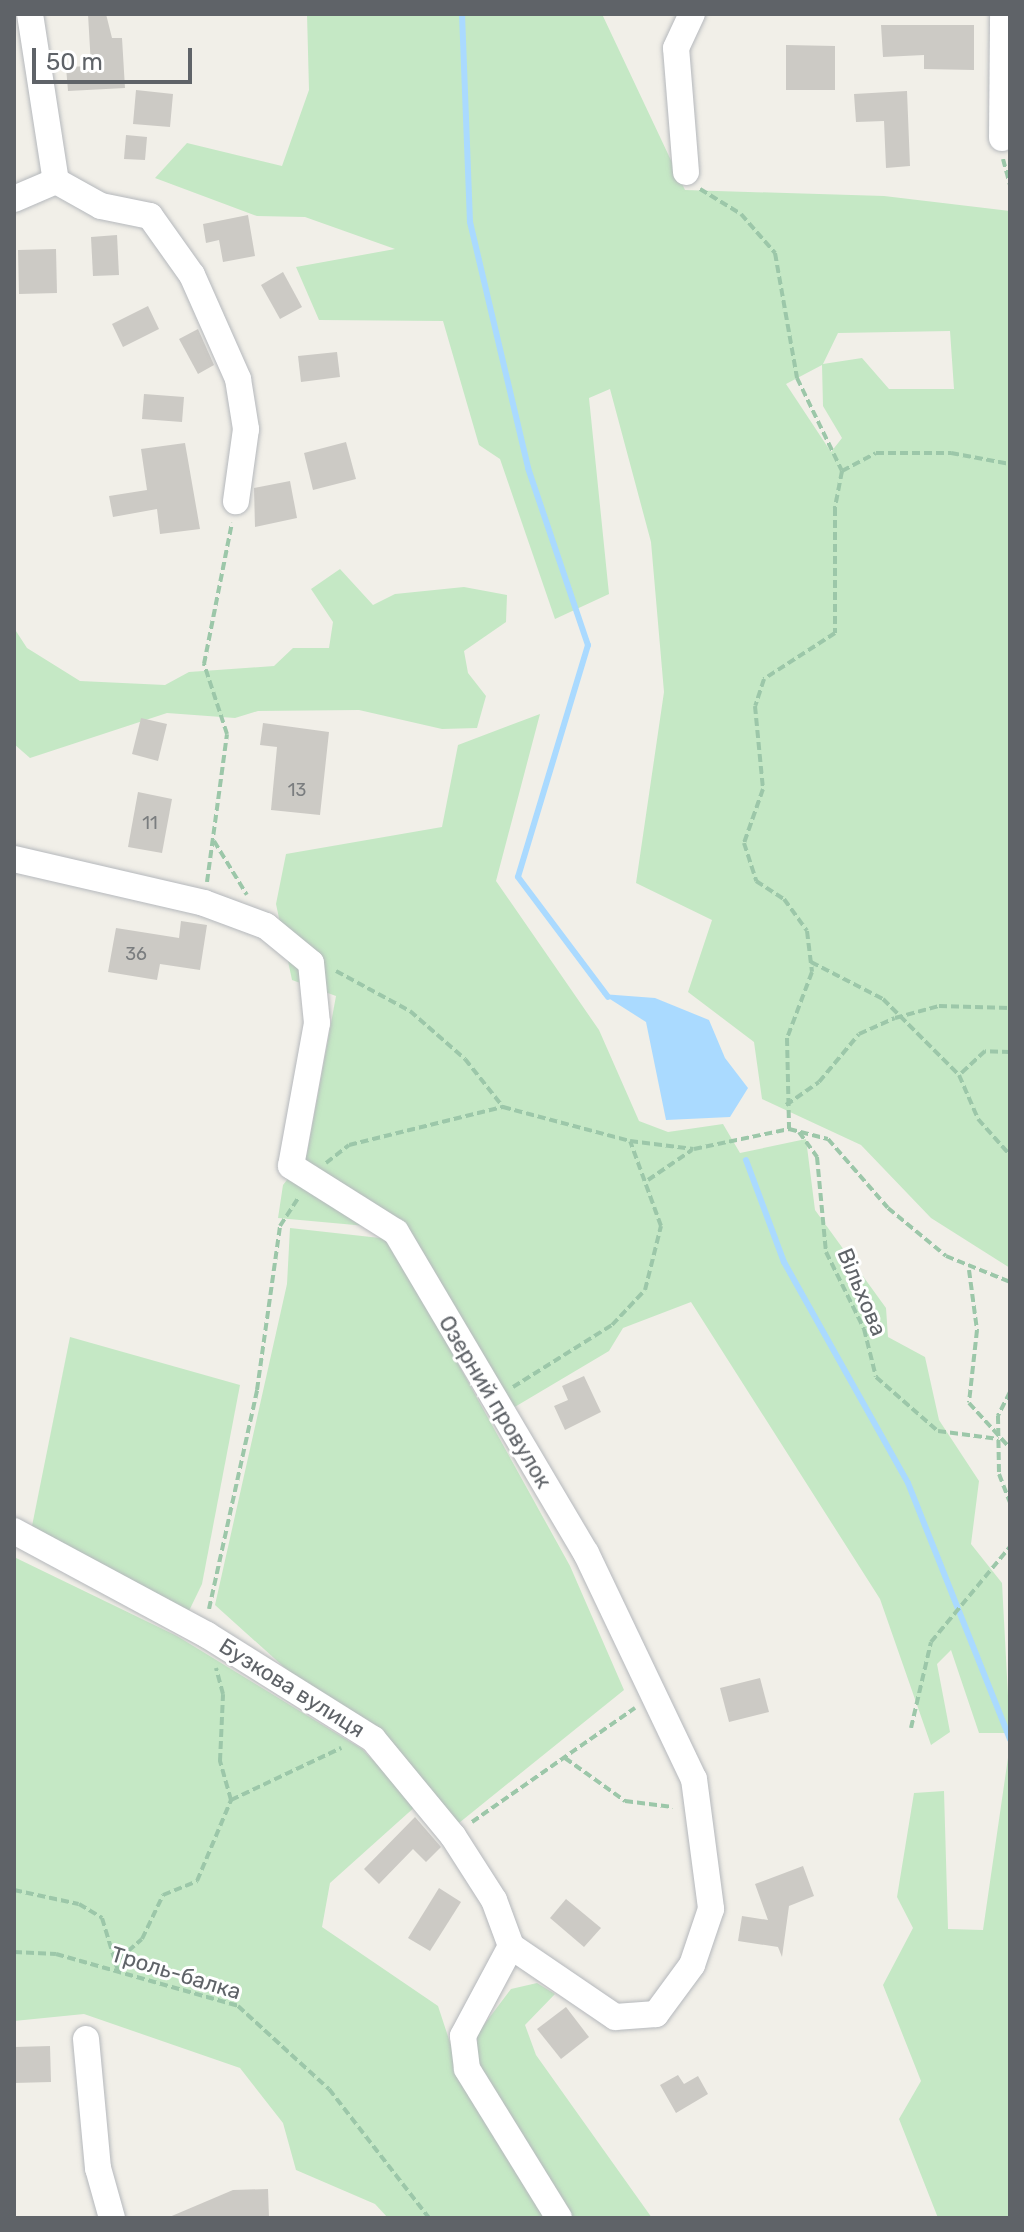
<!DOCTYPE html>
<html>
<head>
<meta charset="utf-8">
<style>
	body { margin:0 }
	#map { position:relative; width:1024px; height:2232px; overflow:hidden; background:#f1efe8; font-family:Rubik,sans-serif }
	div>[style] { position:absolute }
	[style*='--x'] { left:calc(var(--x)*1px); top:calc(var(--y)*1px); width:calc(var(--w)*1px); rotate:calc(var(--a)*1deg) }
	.green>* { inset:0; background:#c5e8c5 }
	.water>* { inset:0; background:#aadaff }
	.stream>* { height:6px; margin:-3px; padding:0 3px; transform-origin:3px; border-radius:3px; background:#aadaff }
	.building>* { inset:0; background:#cccac5 }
	.path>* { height:4px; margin-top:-2px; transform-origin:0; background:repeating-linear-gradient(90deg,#9cc7a9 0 8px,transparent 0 12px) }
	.roads { filter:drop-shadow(0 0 2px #b5b8bc) drop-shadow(0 0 2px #b5b8bc) }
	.street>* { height:26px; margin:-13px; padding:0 13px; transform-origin:13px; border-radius:13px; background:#fff }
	span { translate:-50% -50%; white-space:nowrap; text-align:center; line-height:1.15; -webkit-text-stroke:6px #fff; paint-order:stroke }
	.number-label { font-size:18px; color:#7a7d7f }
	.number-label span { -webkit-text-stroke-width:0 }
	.street-label { font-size:22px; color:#5f6368 }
	.frame { position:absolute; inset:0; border:16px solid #5f6368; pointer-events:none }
	.scale { position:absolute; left:32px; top:48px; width:160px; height:36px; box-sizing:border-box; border:4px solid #5f6368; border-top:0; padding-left:10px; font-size:24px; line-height:28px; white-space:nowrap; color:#5f6368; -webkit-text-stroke:6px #fff; paint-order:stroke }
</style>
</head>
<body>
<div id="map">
	<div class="green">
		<div style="clip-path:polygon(evenodd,307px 14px,602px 14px,685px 190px,884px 196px,1010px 211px,1010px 1268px,931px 1218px,861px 1145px,762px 1099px,754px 1042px,688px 992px,712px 920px,636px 883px,664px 692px,651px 542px,610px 389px,589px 398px,609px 594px,555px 619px,500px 459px,479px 445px,443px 321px,319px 320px,296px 267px,395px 249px,305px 217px,257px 216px,155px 178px,187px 143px,282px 166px,309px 90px,307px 14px,950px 331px,954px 389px,889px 389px,862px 358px,823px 364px,838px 333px,950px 331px,307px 14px,822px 365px,823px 406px,842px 438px,831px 452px,786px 384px,822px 365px)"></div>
		<div style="clip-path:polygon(340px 569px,373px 605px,395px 594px,464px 587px,507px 595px,506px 622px,464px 651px,468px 673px,486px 696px,477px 728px,442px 729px,359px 710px,258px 711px,235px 718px,167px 713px,30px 758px,14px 744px,14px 628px,27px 648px,80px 681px,165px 685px,189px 672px,274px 666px,293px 648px,329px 648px,333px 622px,311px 589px)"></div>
		<div style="clip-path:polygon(540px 714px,496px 881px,599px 1030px,639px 1121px,668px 1132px,723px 1124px,740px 1153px,806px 1139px,815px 1210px,886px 1308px,888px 1337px,925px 1357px,939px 1420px,979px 1481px,971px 1544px,1002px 1583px,1010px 1733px,979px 1733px,951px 1650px,937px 1664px,950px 1732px,931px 1745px,880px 1599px,691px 1302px,623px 1328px,609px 1351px,513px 1408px,410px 1230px,278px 1218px,283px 1185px,307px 1154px,336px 996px,292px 980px,276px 904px,286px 854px,442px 827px,458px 745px)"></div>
		<div style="clip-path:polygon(290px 1228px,389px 1239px,570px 1566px,624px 1690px,454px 1827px,377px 1726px,295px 1677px,215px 1605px,287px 1284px)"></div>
		<div style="clip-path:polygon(70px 1337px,240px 1385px,202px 1584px,187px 1615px,32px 1526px)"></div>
		<div style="clip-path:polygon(14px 1557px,177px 1636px,362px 1749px,417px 1805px,330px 1883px,322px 1927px,438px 2006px,465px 2088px,545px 2218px,388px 2218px,375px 2204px,296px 2170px,283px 2123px,240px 2068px,84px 2014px,14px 2021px)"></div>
		<div style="clip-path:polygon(1010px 1744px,1010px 2218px,938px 2218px,899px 2119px,921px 2081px,883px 1985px,913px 1928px,897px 1897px,914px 1793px,944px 1791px,948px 1929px,983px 1930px)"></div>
		<div style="clip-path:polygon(537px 1983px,555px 1994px,525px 2025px,536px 2055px,652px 2218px,570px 2218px,477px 2069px,477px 2034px,511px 1989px)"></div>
	</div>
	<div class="water">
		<div style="clip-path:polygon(602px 994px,655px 998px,709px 1020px,725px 1058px,748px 1088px,730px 1117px,666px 1120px,646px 1022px)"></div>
	</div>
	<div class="stream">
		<div style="--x:462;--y:14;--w:208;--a:87.8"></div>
		<div style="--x:470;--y:222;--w:253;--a:76.7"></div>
		<div style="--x:528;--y:468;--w:187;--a:71.3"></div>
		<div style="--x:588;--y:645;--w:242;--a:106.8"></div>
		<div style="--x:518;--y:877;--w:150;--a:53.1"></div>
		<div style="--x:746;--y:1160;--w:109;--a:69.6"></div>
		<div style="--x:784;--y:1262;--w:253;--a:60.7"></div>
		<div style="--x:908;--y:1483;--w:276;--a:68.3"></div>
	</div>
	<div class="building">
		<div style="clip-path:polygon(88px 14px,106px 14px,112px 38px,122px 38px,125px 88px,68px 91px,66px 67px,91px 66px)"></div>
		<div style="clip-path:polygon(881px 25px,974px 25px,974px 70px,924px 69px,924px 55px,883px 57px)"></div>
		<div style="clip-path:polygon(786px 45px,835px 46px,835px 90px,786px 90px)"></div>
		<div style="clip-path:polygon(136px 90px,173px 94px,170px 127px,133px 124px)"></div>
		<div style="clip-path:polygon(907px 91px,910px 166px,886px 168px,884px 121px,856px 122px,854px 94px)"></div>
		<div style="clip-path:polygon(126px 135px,147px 137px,145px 160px,124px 159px)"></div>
		<div style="clip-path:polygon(248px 215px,255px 256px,223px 262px,219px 240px,206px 243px,203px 224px)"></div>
		<div style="clip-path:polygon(117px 235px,119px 275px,93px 276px,91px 237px)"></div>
		<div style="clip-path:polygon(56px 249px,57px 293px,19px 294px,18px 250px)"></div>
		<div style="clip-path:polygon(283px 272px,302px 307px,280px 319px,261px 285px)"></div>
		<div style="clip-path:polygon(148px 306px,159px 329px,123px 347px,112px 324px)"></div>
		<div style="clip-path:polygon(198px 329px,214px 365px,198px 374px,179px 339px)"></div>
		<div style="clip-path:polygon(337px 352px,340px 377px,301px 382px,298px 356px)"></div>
		<div style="clip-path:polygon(144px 394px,184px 397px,182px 422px,142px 419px)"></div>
		<div style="clip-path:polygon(346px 442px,356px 479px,313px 490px,304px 453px)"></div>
		<div style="clip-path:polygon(185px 443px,200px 529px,160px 534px,157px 509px,113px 517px,109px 496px,147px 490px,141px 449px)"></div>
		<div style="clip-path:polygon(290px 481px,297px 518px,255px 527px,254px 488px)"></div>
		<div style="clip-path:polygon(141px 718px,167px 724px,158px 761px,132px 754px)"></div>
		<div style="clip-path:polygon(263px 723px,329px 732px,320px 815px,271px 810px,277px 747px,260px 745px)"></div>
		<div style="clip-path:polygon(138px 792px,172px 799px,162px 853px,128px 847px)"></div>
		<div style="clip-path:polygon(181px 921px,207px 925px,200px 970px,160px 964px,157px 980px,108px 972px,116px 928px,179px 938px)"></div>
		<div style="clip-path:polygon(584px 1376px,601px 1412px,565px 1430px,554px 1406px,568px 1400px,562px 1386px)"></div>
		<div style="clip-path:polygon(760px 1678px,769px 1712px,729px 1722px,720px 1688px)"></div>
		<div style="clip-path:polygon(415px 1817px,441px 1847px,426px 1862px,413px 1849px,379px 1884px,364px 1869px)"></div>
		<div style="clip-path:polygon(803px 1866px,814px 1896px,789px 1906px,782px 1957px,778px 1947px,738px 1941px,742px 1916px,768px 1920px,755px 1884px)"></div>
		<div style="clip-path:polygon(439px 1888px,461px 1902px,430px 1951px,408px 1938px)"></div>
		<div style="clip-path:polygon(566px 1899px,601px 1928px,584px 1947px,550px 1918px)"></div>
		<div style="clip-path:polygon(566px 2007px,589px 2037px,561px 2059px,537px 2029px)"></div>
		<div style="clip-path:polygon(50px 2046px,51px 2082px,14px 2083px,14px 2047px)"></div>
		<div style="clip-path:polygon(678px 2075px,684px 2084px,698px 2076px,708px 2094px,676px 2113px,660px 2085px)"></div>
		<div style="clip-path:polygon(268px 2189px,269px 2218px,167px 2218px,233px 2190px)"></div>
	</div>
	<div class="path">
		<div style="--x:1003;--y:159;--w:28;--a:75"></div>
		<div style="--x:700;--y:189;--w:48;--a:31.4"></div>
		<div style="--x:741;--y:214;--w:52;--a:48.9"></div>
		<div style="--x:775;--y:253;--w:127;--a:80"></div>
		<div style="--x:797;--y:378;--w:103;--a:64.2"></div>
		<div style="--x:842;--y:471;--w:38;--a:101"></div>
		<div style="--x:835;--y:508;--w:125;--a:90"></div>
		<div style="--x:835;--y:633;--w:85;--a:147.1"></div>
		<div style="--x:764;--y:679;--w:28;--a:108"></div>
		<div style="--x:755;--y:706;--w:83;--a:84.5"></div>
		<div style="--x:763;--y:789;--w:57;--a:109.4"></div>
		<div style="--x:744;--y:843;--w:40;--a:72"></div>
		<div style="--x:756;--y:881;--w:33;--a:33"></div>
		<div style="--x:784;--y:899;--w:39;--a:54"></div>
		<div style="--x:807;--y:931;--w:41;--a:83"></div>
		<div style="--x:812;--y:972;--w:71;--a:110.7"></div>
		<div style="--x:787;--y:1038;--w:91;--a:88.7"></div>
		<div style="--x:842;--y:471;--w:38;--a:-28"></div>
		<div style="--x:876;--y:453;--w:75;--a:0"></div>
		<div style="--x:951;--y:453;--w:60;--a:10.6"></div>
		<div style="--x:214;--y:841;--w:63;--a:58.6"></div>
		<div style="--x:207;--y:882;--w:149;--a:-82.3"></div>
		<div style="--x:227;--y:734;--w:74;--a:-108.2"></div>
		<div style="--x:204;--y:664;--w:144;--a:-78.8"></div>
		<div style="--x:811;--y:962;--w:81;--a:27.2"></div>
		<div style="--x:883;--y:999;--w:107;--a:45"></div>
		<div style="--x:336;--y:971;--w:84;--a:28.4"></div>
		<div style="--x:410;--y:1011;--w:73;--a:41.1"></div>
		<div style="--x:465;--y:1059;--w:61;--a:51.6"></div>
		<div style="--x:503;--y:1107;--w:131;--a:15"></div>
		<div style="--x:630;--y:1141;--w:64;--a:7.1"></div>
		<div style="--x:694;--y:1149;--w:97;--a:-11.9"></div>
		<div style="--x:789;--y:1129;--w:40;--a:14.4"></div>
		<div style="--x:828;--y:1139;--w:91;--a:49"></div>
		<div style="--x:888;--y:1208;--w:75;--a:39.6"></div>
		<div style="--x:946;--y:1256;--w:69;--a:22.1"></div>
		<div style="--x:1010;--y:1052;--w:25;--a:-178"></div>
		<div style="--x:985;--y:1051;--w:35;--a:137"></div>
		<div style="--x:959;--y:1075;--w:48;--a:66.6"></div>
		<div style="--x:978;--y:1119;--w:48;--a:48.4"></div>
		<div style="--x:786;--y:1105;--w:40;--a:-34.9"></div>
		<div style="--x:819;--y:1082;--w:62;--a:-50.2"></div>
		<div style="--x:859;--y:1034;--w:39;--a:-24"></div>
		<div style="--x:895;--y:1018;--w:46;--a:-15.3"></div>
		<div style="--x:939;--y:1006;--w:71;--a:1.6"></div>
		<div style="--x:799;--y:1132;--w:31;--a:54"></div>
		<div style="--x:817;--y:1157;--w:95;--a:84.6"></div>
		<div style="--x:826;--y:1252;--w:86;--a:63.7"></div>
		<div style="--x:864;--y:1329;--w:49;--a:76"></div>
		<div style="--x:876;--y:1377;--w:82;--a:41.1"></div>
		<div style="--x:938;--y:1431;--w:61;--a:7.6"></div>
		<div style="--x:326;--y:1163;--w:29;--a:-38"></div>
		<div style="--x:349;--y:1145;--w:159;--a:-13.9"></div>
		<div style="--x:648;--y:1180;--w:53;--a:-34.3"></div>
		<div style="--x:969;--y:1270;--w:61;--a:82.4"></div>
		<div style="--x:977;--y:1330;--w:73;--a:96.3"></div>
		<div style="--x:969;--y:1403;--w:61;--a:47.7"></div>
		<div style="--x:513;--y:1387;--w:117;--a:-32.1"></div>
		<div style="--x:612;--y:1325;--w:48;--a:-46.7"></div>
		<div style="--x:645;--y:1290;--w:66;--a:-76"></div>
		<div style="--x:661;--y:1226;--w:90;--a:-110"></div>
		<div style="--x:1010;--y:1392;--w:27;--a:117"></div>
		<div style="--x:998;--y:1416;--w:58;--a:89"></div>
		<div style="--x:999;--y:1474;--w:30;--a:69"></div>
		<div style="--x:209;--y:1609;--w:224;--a:-77.6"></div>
		<div style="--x:257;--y:1390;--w:166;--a:-82"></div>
		<div style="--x:280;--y:1226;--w:33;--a:-57"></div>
		<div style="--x:911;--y:1728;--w:88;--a:-76.9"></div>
		<div style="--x:931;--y:1642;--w:124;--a:-50.3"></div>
		<div style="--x:565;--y:1758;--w:74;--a:35.6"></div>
		<div style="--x:625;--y:1801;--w:48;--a:7.1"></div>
		<div style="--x:231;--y:1800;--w:122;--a:-25.3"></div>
		<div style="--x:472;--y:1822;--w:199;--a:-35"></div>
		<div style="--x:14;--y:1890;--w:66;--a:12.2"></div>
		<div style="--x:79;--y:1904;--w:27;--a:31"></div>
		<div style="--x:102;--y:1918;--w:55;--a:73.2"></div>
		<div style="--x:14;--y:1952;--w:42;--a:2.7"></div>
		<div style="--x:56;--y:1954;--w:189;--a:15.9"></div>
		<div style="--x:238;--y:2006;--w:123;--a:42.4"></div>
		<div style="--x:329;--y:2089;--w:163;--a:52.2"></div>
		<div style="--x:119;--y:1959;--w:30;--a:-41"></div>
		<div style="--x:142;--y:1939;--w:49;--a:-64.5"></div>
		<div style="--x:163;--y:1895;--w:37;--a:-22"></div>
		<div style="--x:197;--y:1881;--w:88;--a:-67.2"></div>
		<div style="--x:231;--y:1800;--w:41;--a:-105.8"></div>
		<div style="--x:220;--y:1761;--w:67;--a:-87.4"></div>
		<div style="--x:223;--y:1694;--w:27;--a:-105"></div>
	</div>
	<div class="roads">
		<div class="street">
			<div style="--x:30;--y:14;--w:169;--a:81.2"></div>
			<div style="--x:1002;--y:138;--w:124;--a:-89.5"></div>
			<div style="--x:686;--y:172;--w:124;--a:-94.6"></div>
			<div style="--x:676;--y:48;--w:38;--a:-65"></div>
			<div style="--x:56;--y:181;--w:51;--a:29.1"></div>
			<div style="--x:101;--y:206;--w:50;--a:11.5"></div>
			<div style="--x:150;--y:216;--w:72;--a:54.6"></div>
			<div style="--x:192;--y:275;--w:114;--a:66.1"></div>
			<div style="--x:238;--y:379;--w:51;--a:80.9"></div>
			<div style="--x:246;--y:429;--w:73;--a:97.9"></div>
			<div style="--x:14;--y:199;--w:46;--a:-23.2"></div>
			<div style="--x:14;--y:859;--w:195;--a:13"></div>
			<div style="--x:204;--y:903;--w:66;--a:20.4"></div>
			<div style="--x:266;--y:926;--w:58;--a:39.4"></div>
			<div style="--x:311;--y:963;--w:60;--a:84.3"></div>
			<div style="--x:317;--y:1023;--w:145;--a:100.3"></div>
			<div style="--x:291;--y:1166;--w:124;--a:32.2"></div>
			<div style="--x:396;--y:1232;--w:373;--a:59.4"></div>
			<div style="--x:586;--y:1553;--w:250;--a:64.5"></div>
			<div style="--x:694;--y:1779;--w:131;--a:82.5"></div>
			<div style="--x:711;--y:1909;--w:59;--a:108.7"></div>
			<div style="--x:692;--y:1965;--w:61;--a:126.3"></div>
			<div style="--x:656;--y:2014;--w:41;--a:175.8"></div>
			<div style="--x:615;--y:2017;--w:126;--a:-145.7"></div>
			<div style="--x:14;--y:1531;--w:219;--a:28.3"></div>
			<div style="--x:207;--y:1635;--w:196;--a:32.1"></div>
			<div style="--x:373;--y:1739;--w:126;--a:50.5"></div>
			<div style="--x:453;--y:1836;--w:76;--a:57.4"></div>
			<div style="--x:494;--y:1900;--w:49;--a:69.7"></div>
			<div style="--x:511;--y:1946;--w:102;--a:118.1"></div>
			<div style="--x:463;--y:2036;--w:33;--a:83"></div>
			<div style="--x:467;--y:2069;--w:175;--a:58.3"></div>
			<div style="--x:86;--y:2039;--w:130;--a:84.7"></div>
			<div style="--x:98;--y:2168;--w:52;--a:74.4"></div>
		</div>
	</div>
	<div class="number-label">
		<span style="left:297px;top:790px">13</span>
		<span style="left:150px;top:823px">11</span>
		<span style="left:136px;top:954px">36</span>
	</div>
	<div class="street-label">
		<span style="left:862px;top:1292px;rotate:67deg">Вільхова</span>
		<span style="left:495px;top:1402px;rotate:59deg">Озерний провулок</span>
		<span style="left:292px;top:1688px;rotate:32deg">Бузкова вулиця</span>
		<span style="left:176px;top:1973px;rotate:17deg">Троль-балка</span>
	</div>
	<div class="frame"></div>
	<div class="scale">50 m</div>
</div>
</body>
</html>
